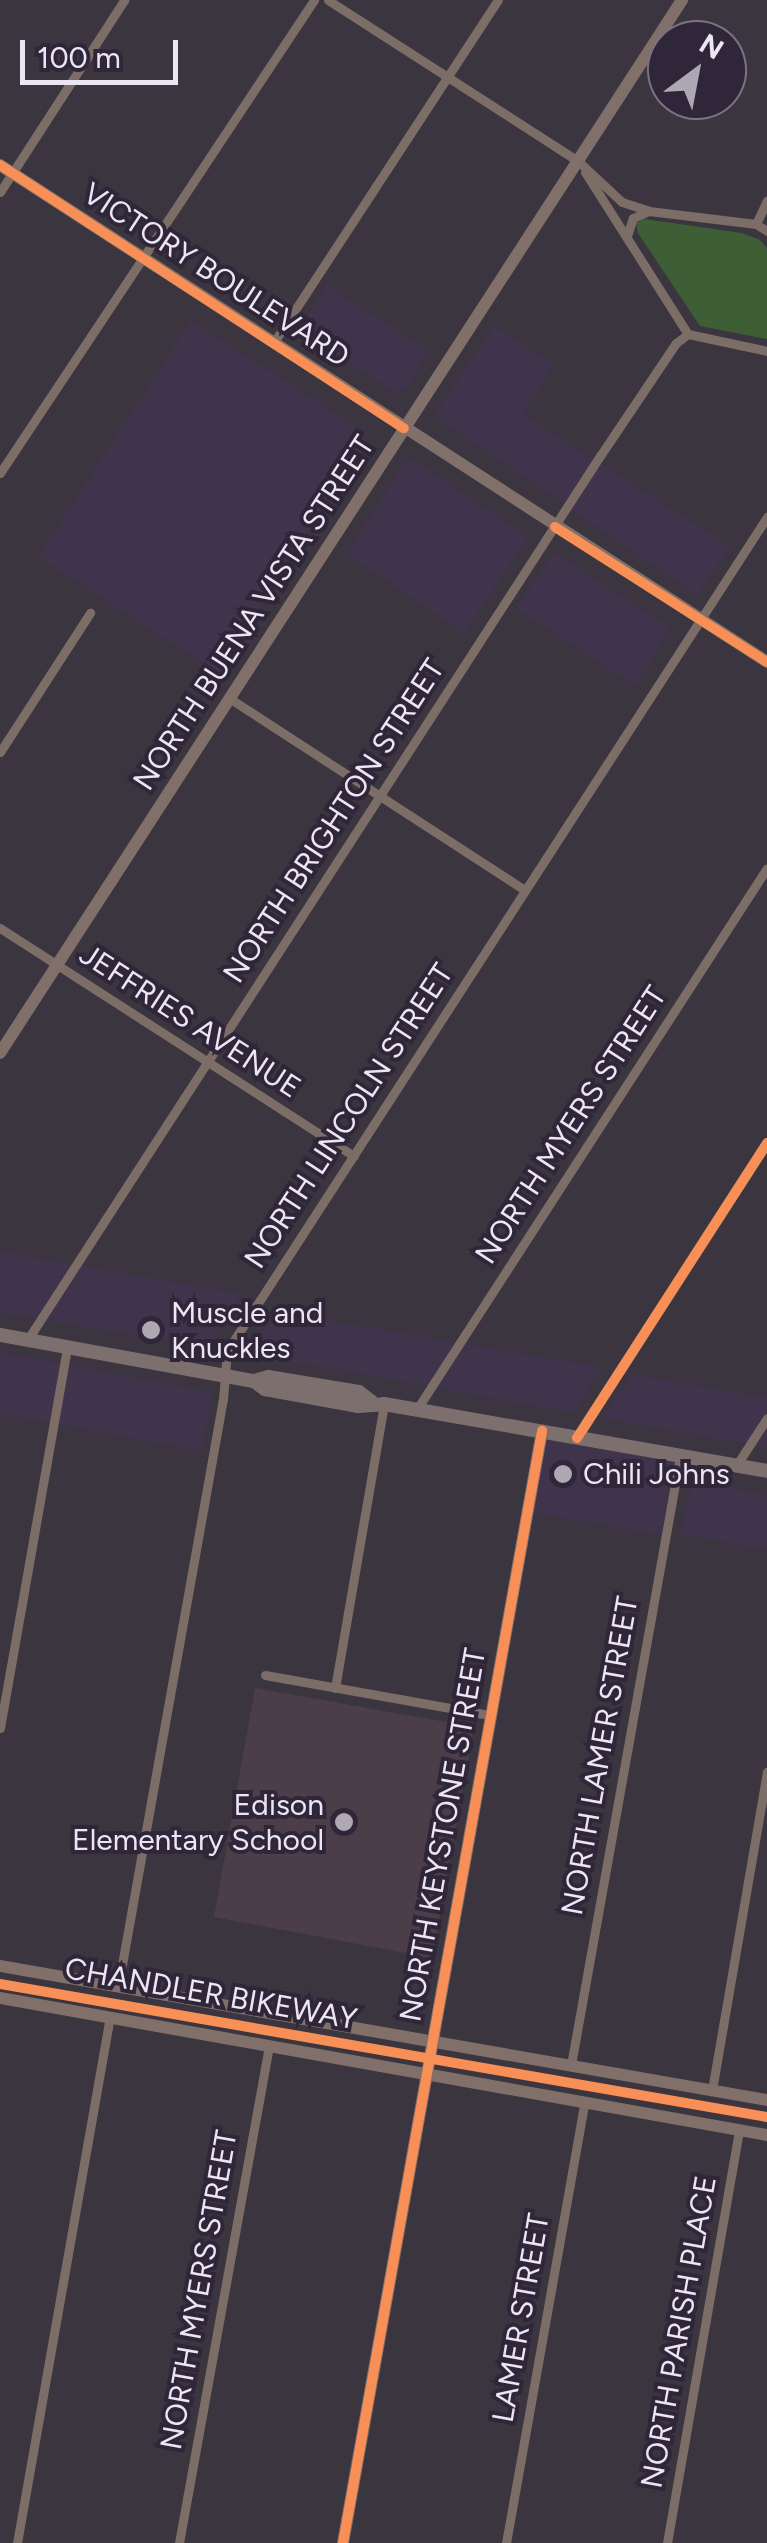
<!DOCTYPE html>
<html>
<head>
<meta charset="utf-8">
<style>
	body { margin:0 }
	#map { position:relative; width:767px; height:2543px; overflow:hidden; background:#3a353f; font-family:Figtree,sans-serif }
	div>[style] { position:absolute }
	[style*='--x'] { left:calc(var(--x)*1px); top:calc(var(--y)*1px); width:calc(var(--w)*1px); rotate:calc(var(--a)*1deg) }
	.built>* { inset:0; background:#3f344c }
	.education>* { inset:0; background:#4b3e49 }
	.green>* { inset:0; background:#3e5f36 }
	.street>* { height:9px; margin:-4.5px; padding:0 4.5px; transform-origin:4.5px; border-radius:4.5px; background:#7d6d67 }
	.secondary>* { height:12px; margin:-6px; padding:0 6px; transform-origin:6px; border-radius:6px; background:#816f6a }
	.primary>* { height:14px; margin:-7px; padding:0 7px; transform-origin:7px; border-radius:7px; background:#7d6f6d }
	.cycleway>* { height:10px; margin:-5px; padding:0 5px; transform-origin:5px; border-radius:5px; background:#f78f57 }
	.dots>* { width:28px; height:28px; translate:-50% -50%; box-sizing:border-box; border:5px solid #2f263a; border-radius:50% }
	span { translate:-50% -50%; white-space:nowrap; text-align:center; line-height:1.15; -webkit-text-stroke:8px #2f263a; paint-order:stroke }
	.street-label { font-size:30px; color:#ece6f4 }
	.poi-label { font-size:30px; color:#ece6f4 }
	.left { translate:0 -50%; text-align:left }
	.right { translate:-100% -50%; text-align:right }
	.north { position:absolute; left:647px; top:20px; width:100px; height:100px; box-sizing:border-box; background:#2f263a; border:2px solid #7b7384; border-radius:50%; rotate:32deg; font-size:28px; font-weight:700; line-height:40px; text-align:center; color:#ece6f4 }
	.north::after { content:''; display:block; margin:auto; width:35px; height:45px; background:#aea8b5; clip-path:polygon(50% 0,100% 100%,50% 72%,0 100%) }
	.scale { position:absolute; left:20px; top:40px; width:158px; height:45px; box-sizing:border-box; border:5px solid #ece6f4; border-top:0; padding-left:12px; font-size:30px; line-height:35px; white-space:nowrap; color:#ece6f4; -webkit-text-stroke:8px #2f263a; paint-order:stroke }
</style>
</head>
<body>
<div id="map">
	<div class="built">
		<div style="clip-path:polygon(327px 285px,429px 351px,406px 389px,395px 392px,298px 330px)"></div>
		<div style="clip-path:polygon(191px 320px,369px 435px,218px 673px,38px 557px)"></div>
		<div style="clip-path:polygon(494px 326px,554px 364px,524px 415px,730px 546px,698px 595px,438px 419px,437px 411px)"></div>
		<div style="clip-path:polygon(409px 456px,528px 537px,464px 633px,346px 554px)"></div>
		<div style="clip-path:polygon(554px 552px,667px 625px,669px 632px,636px 686px,516px 609px)"></div>
		<div style="clip-path:polygon(0 1251px,242px 1294px,207px 1347px,0 1313px)"></div>
		<div style="clip-path:polygon(273px 1311px,602px 1367px,573px 1413px,251px 1354px)"></div>
		<div style="clip-path:polygon(0 1352px,212px 1392px,202px 1451px,0 1414px)"></div>
		<div style="clip-path:polygon(631px 1374px,767px 1398px,767px 1448px,608px 1419px,605px 1414px)"></div>
		<div style="clip-path:polygon(544px 1436px,680px 1459px,668px 1537px,526px 1511px)"></div>
		<div style="clip-path:polygon(692px 1481px,767px 1495px,767px 1550px,680px 1534px)"></div>
	</div>
	<div class="education">
		<div style="clip-path:polygon(255px 1688px,474px 1727px,432px 1958px,214px 1917px)"></div>
	</div>
	<div class="green">
		<div style="clip-path:polygon(644px 219px,742px 233px,760px 240px,767px 248px,767px 339px,700px 326px,638px 233px,636px 223px)"></div>
	</div>
	<div class="street">
		<div style="--x:328;--y:0;--w:297;--a:32.8"></div>
		<div style="--x:578;--y:161;--w:60;--a:43"></div>
		<div style="--x:622;--y:202;--w:28;--a:18"></div>
		<div style="--x:649;--y:211;--w:108;--a:6.9"></div>
		<div style="--x:756;--y:224;--w:13;--a:32"></div>
		<div style="--x:585;--y:172;--w:192;--a:57.6"></div>
		<div style="--x:688;--y:334;--w:81;--a:12.1"></div>
		<div style="--x:0;--y:192;--w:229;--a:-57.1"></div>
		<div style="--x:756;--y:224;--w:26;--a:-65"></div>
		<div style="--x:627;--y:236;--w:19;--a:-72"></div>
		<div style="--x:633;--y:218;--w:17;--a:-24"></div>
		<div style="--x:274;--y:342;--w:409;--a:-56.8"></div>
		<div style="--x:0;--y:473;--w:568;--a:-56.42"></div>
		<div style="--x:229;--y:698;--w:353;--a:33"></div>
		<div style="--x:0;--y:752;--w:166;--a:-57.1"></div>
		<div style="--x:0;--y:928;--w:421;--a:32.8"></div>
		<div style="--x:28;--y:1339;--w:1052;--a:-57.07"></div>
		<div style="--x:600;--y:456;--w:136;--a:-56.1"></div>
		<div style="--x:676;--y:343;--w:15;--a:-37"></div>
		<div style="--x:417;--y:1409;--w:644;--a:-57.1"></div>
		<div style="--x:577;--y:1438;--w:351;--a:-57.2"></div>
		<div style="--x:736;--y:1466;--w:57;--a:-57.1"></div>
		<div style="--x:265;--y:1675;--w:228;--a:10.1"></div>
		<div style="--x:335;--y:1688;--w:288;--a:-80.2"></div>
		<div style="--x:0;--y:1728;--w:387;--a:-80"></div>
		<div style="--x:118;--y:1987;--w:597;--a:-79.88"></div>
		<div style="--x:223;--y:1399;--w:48;--a:-85.2"></div>
		<div style="--x:227;--y:1351;--w:994;--a:-57.08"></div>
		<div style="--x:571;--y:2065;--w:619;--a:-79.85"></div>
		<div style="--x:712;--y:2090;--w:323;--a:-80.2"></div>
		<div style="--x:17;--y:2543;--w:535;--a:-79.99"></div>
		<div style="--x:179;--y:2543;--w:505;--a:-79.74"></div>
		<div style="--x:506;--y:2543;--w:449;--a:-79.9"></div>
		<div style="--x:667;--y:2543;--w:419;--a:-80.1"></div>
	</div>
	<div class="secondary">
		<div style="--x:0;--y:165;--w:914;--a:32.94"></div>
		<div style="--x:0;--y:1053;--w:1255;--a:-57.07"></div>
		<div style="--x:0;--y:1966;--w:779;--a:9.91"></div>
		<div style="--x:0;--y:1998;--w:779;--a:10.13"></div>
		<div style="--x:343;--y:2543;--w:1130;--a:-79.85"></div>
	</div>
	<div class="primary">
		<div style="--x:0;--y:1335;--w:258;--a:10.3"></div>
		<div style="--x:254;--y:1381;--w:14;--a:36"></div>
		<div style="--x:265;--y:1389;--w:95;--a:10.4"></div>
		<div style="--x:358;--y:1406;--w:26;--a:-4"></div>
		<div style="--x:384;--y:1404;--w:389;--a:9.9"></div>
		<div style="--x:254;--y:1381;--w:15;--a:-16"></div>
		<div style="--x:268;--y:1377;--w:92;--a:9.4"></div>
		<div style="--x:359;--y:1392;--w:16;--a:38"></div>
	</div>
	<div class="cycleway">
		<div style="--x:0;--y:165;--w:482;--a:33.1"></div>
		<div style="--x:555;--y:527;--w:251;--a:32.5"></div>
		<div style="--x:577;--y:1438;--w:351;--a:-57.2"></div>
		<div style="--x:0;--y:1984;--w:778;--a:9.84"></div>
		<div style="--x:343;--y:2543;--w:1130;--a:-79.85"></div>
	</div>
	<div class="dots">
		<div style="left:151px;top:1330px;background:#aea8b5"></div>
		<div style="left:563px;top:1474px;background:#aea8b5"></div>
		<div style="left:344px;top:1822px;background:#aea8b5"></div>
	</div>
	<div class="street-label">
		<span style="left:216px;top:275px;rotate:33deg">VICTORY BOULEVARD</span>
		<span style="left:254px;top:613px;rotate:-57deg">NORTH BUENA VISTA STREET</span>
		<span style="left:334px;top:821px;rotate:-57deg">NORTH BRIGHTON STREET</span>
		<span style="left:190px;top:1021px;rotate:33deg">JEFFRIES AVENUE</span>
		<span style="left:349px;top:1116px;rotate:-57deg">NORTH LINCOLN STREET</span>
		<span style="left:571px;top:1125px;rotate:-57deg">NORTH MYERS STREET</span>
		<span style="left:600px;top:1756px;rotate:-80deg">NORTH LAMER STREET</span>
		<span style="left:443px;top:1835px;rotate:-80deg">NORTH KEYSTONE STREET</span>
		<span style="left:211px;top:1994px;rotate:10deg">CHANDLER BIKEWAY</span>
		<span style="left:199px;top:2290px;rotate:-80deg">NORTH MYERS STREET</span>
		<span style="left:521px;top:2318px;rotate:-80deg">LAMER STREET</span>
		<span style="left:679px;top:2332px;rotate:-80deg">NORTH PARISH PLACE</span>
	</div>
	<div class="poi-label">
		<span class="left" style="left:171px;top:1330px">Muscle and<br>Knuckles</span>
		<span class="left" style="left:583px;top:1474px">Chili Johns</span>
		<span class="right" style="left:324px;top:1822px">Edison<br>Elementary School</span>
	</div>
	<div class="north">N</div>
	<div class="scale">100 m</div>
</div>
</body>
</html>
